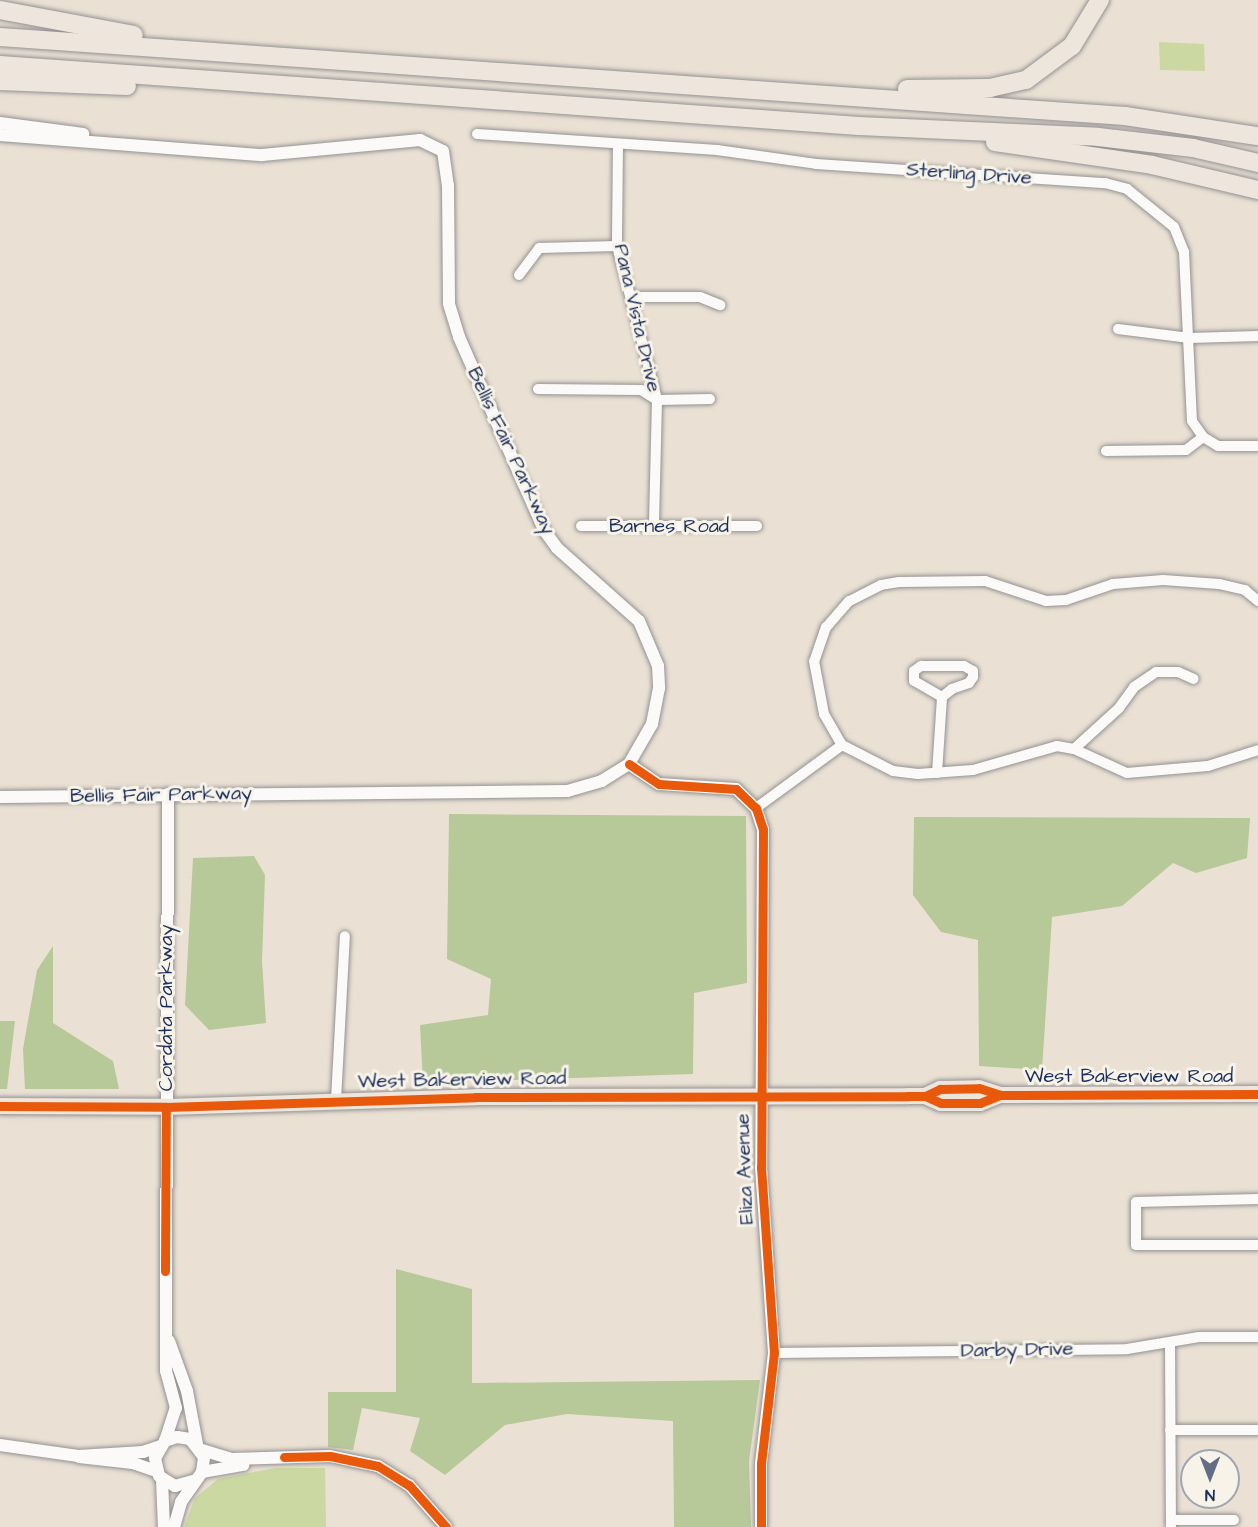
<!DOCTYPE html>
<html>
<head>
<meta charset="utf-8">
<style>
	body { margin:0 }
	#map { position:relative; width:1258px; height:1527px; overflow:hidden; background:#eae1d4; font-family:"Architects Daughter",sans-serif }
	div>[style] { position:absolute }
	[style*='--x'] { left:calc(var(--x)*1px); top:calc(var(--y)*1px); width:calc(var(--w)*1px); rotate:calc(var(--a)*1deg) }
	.green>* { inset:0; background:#cbd8a1 }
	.forest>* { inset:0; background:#b7c899 }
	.roads { filter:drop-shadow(0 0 2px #939293) drop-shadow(0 0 2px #939293) }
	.minor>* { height:10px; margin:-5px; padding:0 5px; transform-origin:5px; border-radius:5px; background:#fcfaf9 }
	.tertiary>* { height:12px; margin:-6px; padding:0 6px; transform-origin:6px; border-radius:6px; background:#fcfaf9 }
	.primary>* { height:16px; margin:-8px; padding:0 8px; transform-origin:8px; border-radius:8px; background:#eee5dd }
	.motorway>* { height:18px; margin:-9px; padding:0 9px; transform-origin:9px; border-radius:9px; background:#eee5dd }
	.cycleway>* { height:9px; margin:-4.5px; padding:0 4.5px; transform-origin:4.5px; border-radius:4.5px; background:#e8590c }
	span { translate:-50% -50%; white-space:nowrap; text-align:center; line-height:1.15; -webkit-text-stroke:6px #f7f3e8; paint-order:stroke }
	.street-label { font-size:20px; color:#1b2f5e }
	.north { position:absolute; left:1180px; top:1449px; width:60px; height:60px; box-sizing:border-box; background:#f7f3e8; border:2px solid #9fa5b1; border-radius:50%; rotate:180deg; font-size:16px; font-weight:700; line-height:24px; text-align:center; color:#1b2f5e }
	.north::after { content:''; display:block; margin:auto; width:21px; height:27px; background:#636d87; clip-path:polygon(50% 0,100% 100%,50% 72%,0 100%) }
</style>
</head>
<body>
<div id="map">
	<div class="green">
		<div style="clip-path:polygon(1159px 42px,1204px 44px,1205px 71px,1160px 70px)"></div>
		<div style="clip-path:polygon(275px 1468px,325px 1468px,326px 1527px,184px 1527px,195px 1498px,218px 1479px)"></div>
	</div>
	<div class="forest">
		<div style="clip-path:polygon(449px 814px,746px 816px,747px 983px,694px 993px,693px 1074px,423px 1083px,420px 1025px,488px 1015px,491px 979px,447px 959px)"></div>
		<div style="clip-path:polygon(914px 817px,1250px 818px,1247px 858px,1196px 873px,1173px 863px,1122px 906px,1052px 917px,1042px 1070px,979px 1066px,978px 940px,941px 932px,913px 895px)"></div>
		<div style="clip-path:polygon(254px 856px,265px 875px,262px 961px,266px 1023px,209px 1030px,185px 1005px,193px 858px)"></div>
		<div style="clip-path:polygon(53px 946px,53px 1023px,113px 1061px,119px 1089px,25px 1089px,23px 1049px,37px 970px)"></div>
		<div style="clip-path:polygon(0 1021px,15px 1021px,7px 1089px,0 1089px)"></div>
		<div style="clip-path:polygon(396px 1269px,472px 1289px,472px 1383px,760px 1380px,749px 1461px,751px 1527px,674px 1527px,673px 1421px,567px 1414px,505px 1425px,445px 1475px,410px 1451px,420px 1418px,362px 1408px,353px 1450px,328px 1447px,328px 1392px,396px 1392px)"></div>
	</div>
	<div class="roads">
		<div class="minor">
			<div style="--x:477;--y:134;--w:241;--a:3.8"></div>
			<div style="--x:717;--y:150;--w:100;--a:8"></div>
			<div style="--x:816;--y:164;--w:290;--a:3.8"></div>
			<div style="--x:1105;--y:183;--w:23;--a:15"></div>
			<div style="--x:1127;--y:189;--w:60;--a:39"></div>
			<div style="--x:1174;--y:227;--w:27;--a:68"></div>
			<div style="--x:1184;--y:252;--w:169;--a:87.3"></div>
			<div style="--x:1192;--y:421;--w:19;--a:55"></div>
			<div style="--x:1203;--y:437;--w:17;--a:31"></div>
			<div style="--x:1218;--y:446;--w:40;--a:0"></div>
			<div style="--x:618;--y:144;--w:102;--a:90.6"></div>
			<div style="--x:617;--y:246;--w:159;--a:75.4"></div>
			<div style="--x:657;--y:400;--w:127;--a:91.4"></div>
			<div style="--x:519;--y:275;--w:34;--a:-53"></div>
			<div style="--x:539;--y:248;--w:78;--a:-1.5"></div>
			<div style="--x:631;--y:297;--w:69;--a:0"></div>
			<div style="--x:700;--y:297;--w:22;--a:22"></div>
			<div style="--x:1118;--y:329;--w:72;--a:7.2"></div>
			<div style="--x:1189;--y:338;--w:69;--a:-1.7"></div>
			<div style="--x:538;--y:389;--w:103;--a:0.6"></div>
			<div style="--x:641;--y:390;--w:19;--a:32"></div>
			<div style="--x:657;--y:400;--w:53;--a:-1.1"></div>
			<div style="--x:1106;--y:451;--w:80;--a:-0.7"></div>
			<div style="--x:1186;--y:450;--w:21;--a:-37"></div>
			<div style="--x:581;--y:526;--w:176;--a:0"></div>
			<div style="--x:1258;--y:601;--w:17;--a:-140"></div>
			<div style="--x:1245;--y:590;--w:27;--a:-167"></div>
			<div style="--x:1219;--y:584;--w:56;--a:-175.9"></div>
			<div style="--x:1163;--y:580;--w:50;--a:175.4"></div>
			<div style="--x:1113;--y:584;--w:50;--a:161.2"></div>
			<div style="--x:1066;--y:600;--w:20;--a:177"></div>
			<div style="--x:1046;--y:601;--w:64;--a:-161.8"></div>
			<div style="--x:985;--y:581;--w:86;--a:179.3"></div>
			<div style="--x:899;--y:582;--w:18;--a:171"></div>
			<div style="--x:881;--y:585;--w:36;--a:153"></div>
			<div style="--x:849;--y:601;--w:35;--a:131"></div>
			<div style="--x:826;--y:627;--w:36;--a:109"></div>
			<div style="--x:814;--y:661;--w:54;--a:79.3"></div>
			<div style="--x:824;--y:714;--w:36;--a:60"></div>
			<div style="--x:842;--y:745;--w:57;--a:27"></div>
			<div style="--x:893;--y:771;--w:25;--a:7"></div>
			<div style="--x:918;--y:774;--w:55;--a:-4.2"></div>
			<div style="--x:973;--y:770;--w:87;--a:-15.9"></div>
			<div style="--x:1057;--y:746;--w:17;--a:10"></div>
			<div style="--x:1074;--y:749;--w:58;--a:24.4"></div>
			<div style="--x:1127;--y:773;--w:81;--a:-4.9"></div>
			<div style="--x:1208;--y:766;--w:52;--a:-17.7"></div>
			<div style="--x:921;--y:666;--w:43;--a:0"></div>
			<div style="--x:964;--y:666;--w:10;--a:29"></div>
			<div style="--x:973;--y:671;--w:6;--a:90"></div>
			<div style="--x:973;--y:677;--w:7;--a:124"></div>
			<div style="--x:969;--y:683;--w:18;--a:161"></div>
			<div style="--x:952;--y:689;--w:13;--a:141"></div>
			<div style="--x:942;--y:697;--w:32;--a:-150"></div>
			<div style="--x:914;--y:681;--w:10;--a:-90"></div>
			<div style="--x:914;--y:671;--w:9;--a:-36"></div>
			<div style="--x:1074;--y:749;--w:61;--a:-42.3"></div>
			<div style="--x:1119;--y:708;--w:26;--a:-54"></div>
			<div style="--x:1134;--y:687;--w:27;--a:-34"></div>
			<div style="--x:1156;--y:672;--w:22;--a:0"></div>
			<div style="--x:1178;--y:672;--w:17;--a:24"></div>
			<div style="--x:937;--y:773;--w:76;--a:-86.2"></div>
			<div style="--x:756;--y:808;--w:107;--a:-36.2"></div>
			<div style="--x:336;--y:1100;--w:164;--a:-86.9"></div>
			<div style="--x:1258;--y:1199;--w:122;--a:178.6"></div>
			<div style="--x:1136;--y:1202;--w:43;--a:90"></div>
			<div style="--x:1136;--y:1245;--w:122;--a:0"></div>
			<div style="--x:1170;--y:1343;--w:184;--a:89.7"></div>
			<div style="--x:774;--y:1353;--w:353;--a:-0.6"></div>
			<div style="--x:1127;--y:1349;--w:73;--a:-9.5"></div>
			<div style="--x:1199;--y:1337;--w:59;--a:0"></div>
			<div style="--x:1170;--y:1430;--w:88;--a:0"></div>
			<div style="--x:1171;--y:1520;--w:63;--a:0"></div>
		</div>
		<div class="tertiary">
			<div style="--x:0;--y:123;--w:84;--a:7.5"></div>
			<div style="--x:0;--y:135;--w:263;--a:4.4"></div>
			<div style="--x:262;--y:155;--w:159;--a:-5.4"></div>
			<div style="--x:420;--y:140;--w:25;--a:26"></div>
			<div style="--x:443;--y:151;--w:34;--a:82"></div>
			<div style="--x:448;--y:185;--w:119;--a:89.5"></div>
			<div style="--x:449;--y:304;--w:34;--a:73"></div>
			<div style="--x:459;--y:337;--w:211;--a:66.2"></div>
			<div style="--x:544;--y:530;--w:22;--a:54"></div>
			<div style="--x:557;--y:548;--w:110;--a:41.7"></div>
			<div style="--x:639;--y:621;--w:49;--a:67.1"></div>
			<div style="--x:658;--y:666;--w:22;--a:87"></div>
			<div style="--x:659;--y:688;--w:37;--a:101"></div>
			<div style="--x:652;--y:724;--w:46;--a:119.9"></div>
			<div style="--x:629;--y:764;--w:32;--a:148"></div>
			<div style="--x:602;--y:781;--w:36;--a:164"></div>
			<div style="--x:567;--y:791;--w:567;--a:179.39"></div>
			<div style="--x:629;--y:764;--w:36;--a:34"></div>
			<div style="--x:659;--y:784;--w:77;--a:3.7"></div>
			<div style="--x:736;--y:789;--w:28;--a:44"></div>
			<div style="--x:756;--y:808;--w:22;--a:72"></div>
			<div style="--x:763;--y:829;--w:338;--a:90.3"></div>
			<div style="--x:761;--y:1167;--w:186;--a:86"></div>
			<div style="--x:774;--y:1353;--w:111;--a:96.7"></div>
			<div style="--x:761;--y:1463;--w:64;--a:90"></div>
			<div style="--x:169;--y:1341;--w:53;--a:70.2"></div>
			<div style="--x:187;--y:1391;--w:54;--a:79.3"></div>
			<div style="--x:165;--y:1441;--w:35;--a:-72"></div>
			<div style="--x:176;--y:1408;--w:38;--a:-105"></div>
			<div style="--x:166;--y:1371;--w:41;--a:-90"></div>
			<div style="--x:166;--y:1330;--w:536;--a:-89.79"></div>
			<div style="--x:0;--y:1445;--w:79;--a:8"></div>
			<div style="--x:78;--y:1456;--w:65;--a:-3.5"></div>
			<div style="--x:143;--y:1452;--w:18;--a:-19"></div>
			<div style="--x:202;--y:1450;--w:31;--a:17"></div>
			<div style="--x:232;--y:1459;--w:98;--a:-1.8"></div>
			<div style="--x:330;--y:1456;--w:49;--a:11.8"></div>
			<div style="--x:378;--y:1466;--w:36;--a:32"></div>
			<div style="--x:409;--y:1485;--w:56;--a:48.6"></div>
			<div style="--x:79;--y:1457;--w:54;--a:6.3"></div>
			<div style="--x:133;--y:1463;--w:24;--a:19"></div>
			<div style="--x:202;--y:1472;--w:42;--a:-9.7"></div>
			<div style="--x:162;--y:1480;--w:47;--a:87.6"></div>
			<div style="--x:174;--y:1527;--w:26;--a:-74"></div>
			<div style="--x:181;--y:1502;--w:37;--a:-55"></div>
			<div style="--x:202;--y:1472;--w:15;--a:-82"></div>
			<div style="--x:204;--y:1457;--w:23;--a:-128"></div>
			<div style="--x:190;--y:1439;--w:13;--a:-171"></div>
			<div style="--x:177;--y:1437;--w:13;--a:162"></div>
			<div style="--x:165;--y:1441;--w:20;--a:120"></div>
			<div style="--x:155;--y:1458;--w:18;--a:77"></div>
			<div style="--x:159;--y:1476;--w:19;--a:32"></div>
			<div style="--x:175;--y:1486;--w:22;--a:-16"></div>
		</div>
		<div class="primary">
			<div style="--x:925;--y:1096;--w:17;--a:24"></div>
			<div style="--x:941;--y:1103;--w:39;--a:0"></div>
			<div style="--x:980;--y:1103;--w:22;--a:-22"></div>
			<div style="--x:0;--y:1106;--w:166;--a:0.3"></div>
			<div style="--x:166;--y:1107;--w:310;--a:-1.8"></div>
			<div style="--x:476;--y:1097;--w:432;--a:-0.1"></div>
			<div style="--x:908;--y:1096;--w:17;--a:0"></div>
			<div style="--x:925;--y:1096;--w:17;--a:-25"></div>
			<div style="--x:940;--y:1089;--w:39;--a:-1"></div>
			<div style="--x:979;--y:1088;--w:22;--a:18"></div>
			<div style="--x:1000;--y:1095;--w:258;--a:-0.2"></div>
		</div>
		<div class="motorway">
			<div style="--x:0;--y:10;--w:136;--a:10.6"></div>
			<div style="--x:0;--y:37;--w:1128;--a:4.02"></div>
			<div style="--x:1125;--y:116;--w:134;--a:8.6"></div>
			<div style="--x:0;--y:65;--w:861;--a:4.06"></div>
			<div style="--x:859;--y:126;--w:239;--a:2.6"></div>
			<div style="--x:1098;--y:137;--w:96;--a:6.6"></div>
			<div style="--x:1193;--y:148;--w:67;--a:13"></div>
			<div style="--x:0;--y:81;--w:127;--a:2.3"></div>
			<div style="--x:907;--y:89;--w:83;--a:-0.7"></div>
			<div style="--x:990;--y:88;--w:37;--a:-13"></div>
			<div style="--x:1026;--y:80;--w:57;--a:-36.5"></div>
			<div style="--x:1072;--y:46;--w:54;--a:-58.7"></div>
			<div style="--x:995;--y:142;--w:159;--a:8.3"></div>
			<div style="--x:1152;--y:165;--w:109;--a:13.3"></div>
		</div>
	</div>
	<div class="cycleway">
		<div style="--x:629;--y:764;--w:36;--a:34"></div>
		<div style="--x:659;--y:784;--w:77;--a:3.7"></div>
		<div style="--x:736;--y:789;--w:28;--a:44"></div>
		<div style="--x:756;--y:808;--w:22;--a:72"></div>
		<div style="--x:763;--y:829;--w:338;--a:90.3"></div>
		<div style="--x:761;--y:1167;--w:186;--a:86"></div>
		<div style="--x:774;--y:1353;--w:111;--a:96.7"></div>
		<div style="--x:761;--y:1463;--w:64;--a:90"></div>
		<div style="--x:925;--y:1096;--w:17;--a:24"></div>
		<div style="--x:941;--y:1103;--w:39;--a:0"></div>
		<div style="--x:980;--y:1103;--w:22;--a:-22"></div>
		<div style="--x:0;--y:1106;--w:166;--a:0.3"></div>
		<div style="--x:166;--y:1107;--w:310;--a:-1.8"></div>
		<div style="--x:476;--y:1097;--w:432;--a:-0.1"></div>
		<div style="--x:908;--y:1096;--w:17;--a:0"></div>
		<div style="--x:925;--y:1096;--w:17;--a:-25"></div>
		<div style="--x:940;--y:1089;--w:39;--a:-1"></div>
		<div style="--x:979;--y:1088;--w:22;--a:18"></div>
		<div style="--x:1000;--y:1095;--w:258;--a:-0.2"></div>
		<div style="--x:165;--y:1271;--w:164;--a:-89.7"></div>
		<div style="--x:284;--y:1457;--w:46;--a:-1.2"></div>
		<div style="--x:330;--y:1456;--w:49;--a:11.8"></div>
		<div style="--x:378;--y:1466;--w:36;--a:32"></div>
		<div style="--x:409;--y:1485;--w:56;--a:48.6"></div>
	</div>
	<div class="street-label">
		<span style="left:969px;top:174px;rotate:4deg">Sterling Drive</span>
		<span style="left:637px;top:318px;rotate:77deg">Pana Vista Drive</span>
		<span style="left:511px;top:451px;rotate:65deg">Bellis Fair Parkway</span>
		<span style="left:669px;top:526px">Barnes Road</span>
		<span style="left:161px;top:795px;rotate:-1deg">Bellis Fair Parkway</span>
		<span style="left:166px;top:1008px;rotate:-90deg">Cordata Parkway</span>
		<span style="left:1129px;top:1076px">West Bakerview Road</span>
		<span style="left:462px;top:1080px;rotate:-1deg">West Bakerview Road</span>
		<span style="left:745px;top:1169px;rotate:-92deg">Eliza Avenue</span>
		<span style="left:1017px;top:1350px;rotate:-1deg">Darby Drive</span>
	</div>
	<div class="north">N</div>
</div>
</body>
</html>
